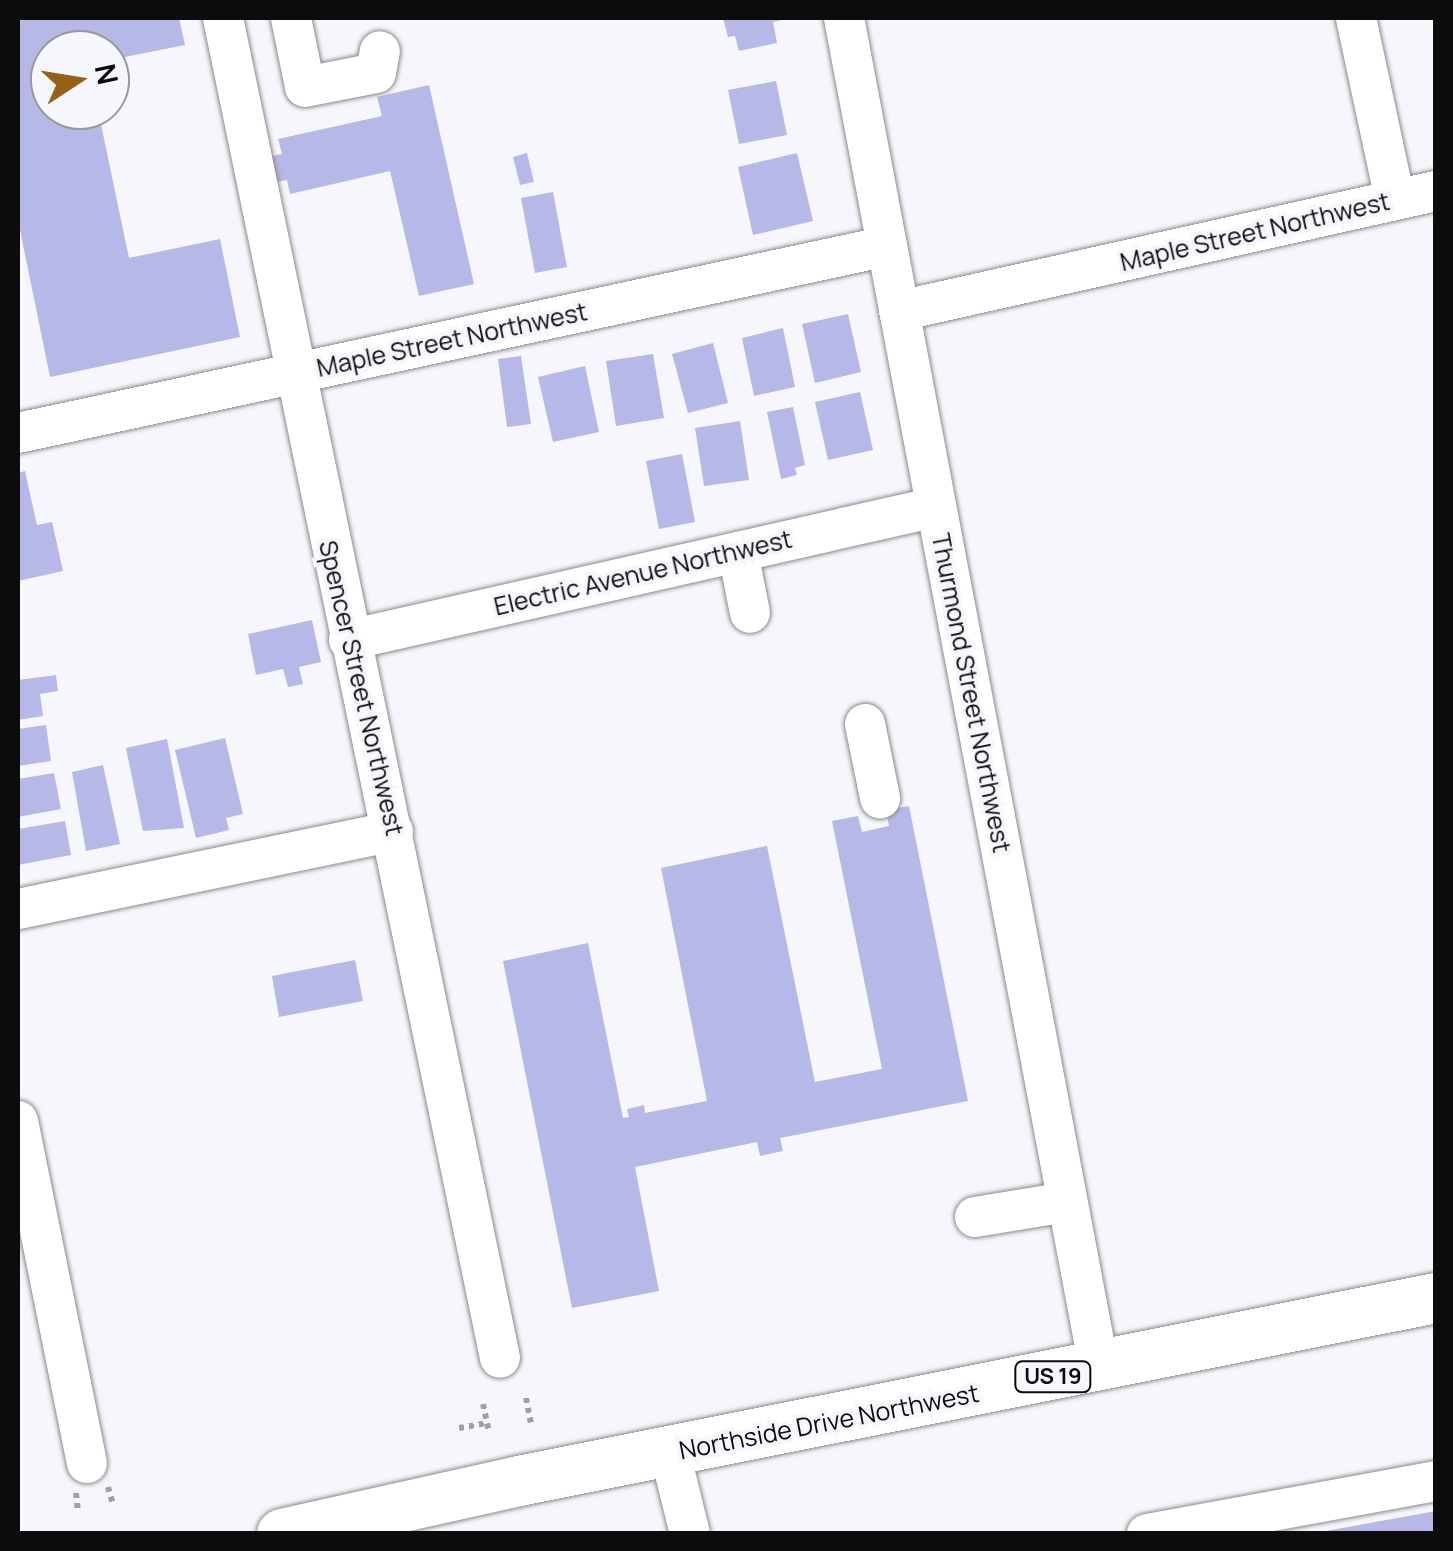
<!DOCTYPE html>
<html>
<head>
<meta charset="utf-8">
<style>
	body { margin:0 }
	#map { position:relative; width:1453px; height:1551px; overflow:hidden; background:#f6f7fc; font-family:Manrope,sans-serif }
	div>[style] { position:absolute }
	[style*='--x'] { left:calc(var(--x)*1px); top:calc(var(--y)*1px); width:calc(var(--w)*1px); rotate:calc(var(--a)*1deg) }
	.building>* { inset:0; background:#b6b8e7 }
	.path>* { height:6px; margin-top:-3px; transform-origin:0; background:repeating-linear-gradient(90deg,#a0a0a4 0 5px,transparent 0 10px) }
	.roads { filter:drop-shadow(0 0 2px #8a8a8f) drop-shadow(0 0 2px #8a8a8f) }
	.minor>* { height:40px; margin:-20px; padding:0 20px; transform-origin:20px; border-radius:20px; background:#fff }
	.major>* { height:50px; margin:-25px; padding:0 25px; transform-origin:25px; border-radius:25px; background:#fff }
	span { translate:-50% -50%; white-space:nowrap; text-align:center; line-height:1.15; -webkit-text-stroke:8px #f6f7fc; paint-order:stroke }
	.shield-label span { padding:2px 8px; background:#f6f7fc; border:2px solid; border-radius:8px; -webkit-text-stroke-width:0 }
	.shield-label { font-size:22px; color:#0c0c0d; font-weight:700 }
	.street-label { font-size:25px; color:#0c0c0d }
	.frame { position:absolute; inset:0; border:20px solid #0c0c0d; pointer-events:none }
	.north { position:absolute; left:30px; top:30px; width:100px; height:100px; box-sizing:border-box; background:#f6f7fc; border:2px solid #98999c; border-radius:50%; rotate:78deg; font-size:28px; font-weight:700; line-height:40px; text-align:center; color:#0c0c0d }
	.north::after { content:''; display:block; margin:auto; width:35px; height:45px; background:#966117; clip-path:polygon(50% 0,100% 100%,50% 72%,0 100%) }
</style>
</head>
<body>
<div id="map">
	<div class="building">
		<div style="clip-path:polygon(18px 18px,179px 18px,185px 45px,110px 60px,110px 50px,50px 50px,50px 110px,98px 110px,129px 258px,220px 239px,240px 337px,50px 377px,18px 220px)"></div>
		<div style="clip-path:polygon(723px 18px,785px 18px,785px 19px,773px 22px,777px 43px,739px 51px,735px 36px,728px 37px)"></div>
		<div style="clip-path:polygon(776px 81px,787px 135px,739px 144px,728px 90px)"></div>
		<div style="clip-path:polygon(429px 85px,474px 284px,419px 296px,390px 171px,290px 194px,287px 180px,277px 182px,271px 156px,282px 154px,278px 139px,382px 116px,377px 97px)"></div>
		<div style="clip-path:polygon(527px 153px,534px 182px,520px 185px,513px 157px)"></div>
		<div style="clip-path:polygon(797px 153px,813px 221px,753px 235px,738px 167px)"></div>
		<div style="clip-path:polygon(553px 192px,567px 267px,535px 273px,521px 198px)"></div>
		<div style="clip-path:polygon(848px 314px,861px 372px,815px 383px,802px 324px)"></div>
		<div style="clip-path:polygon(783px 328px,795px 387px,754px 396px,742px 338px)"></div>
		<div style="clip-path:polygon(713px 343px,728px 403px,688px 413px,672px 354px)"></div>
		<div style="clip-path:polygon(653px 354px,664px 418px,616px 426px,606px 361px)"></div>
		<div style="clip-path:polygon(521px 356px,531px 424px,507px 427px,498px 359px)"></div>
		<div style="clip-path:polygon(585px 366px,599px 432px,553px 442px,538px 377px)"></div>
		<div style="clip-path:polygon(860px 392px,873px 450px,828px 460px,815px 402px)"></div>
		<div style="clip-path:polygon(793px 407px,805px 465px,795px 468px,797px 475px,781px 479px,767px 412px)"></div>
		<div style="clip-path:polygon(740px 421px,749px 480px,704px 486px,695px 428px)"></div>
		<div style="clip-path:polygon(682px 454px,695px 522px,659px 529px,646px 461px)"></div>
		<div style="clip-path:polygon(25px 471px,37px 525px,52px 522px,63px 571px,18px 581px,18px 473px)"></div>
		<div style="clip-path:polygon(312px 620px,321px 662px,299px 667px,303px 684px,288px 687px,283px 669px,256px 675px,248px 634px)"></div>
		<div style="clip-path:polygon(56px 675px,58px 691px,40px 694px,43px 716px,18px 720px,18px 680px)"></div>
		<div style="clip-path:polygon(46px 725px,51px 761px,18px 766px,18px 729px)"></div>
		<div style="clip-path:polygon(225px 738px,243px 814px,226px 818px,229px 830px,196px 838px,175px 750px)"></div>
		<div style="clip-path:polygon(167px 739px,184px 828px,143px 831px,126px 748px)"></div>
		<div style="clip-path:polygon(103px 765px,120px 844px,86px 851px,72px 772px)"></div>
		<div style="clip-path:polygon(54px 773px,61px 809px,18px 817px,18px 779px)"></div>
		<div style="clip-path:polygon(909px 806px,968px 1101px,780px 1138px,783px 1151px,760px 1156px,757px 1142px,635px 1167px,659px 1291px,572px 1308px,503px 961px,588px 943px,623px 1118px,629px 1117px,627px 1109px,644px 1105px,645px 1113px,707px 1101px,661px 868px,767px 846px,815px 1082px,882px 1069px,832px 821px,858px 816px,862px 832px,889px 826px,886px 810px)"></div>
		<div style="clip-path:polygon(65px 821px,71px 855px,18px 865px,18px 829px)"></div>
		<div style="clip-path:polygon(355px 960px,363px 1001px,279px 1017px,272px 976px)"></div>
		<div style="clip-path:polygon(1436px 1511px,1436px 1534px,1320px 1534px,1320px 1532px)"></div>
	</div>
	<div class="path">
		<div style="--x:526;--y:1398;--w:25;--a:79"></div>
		<div style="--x:483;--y:1404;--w:29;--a:78"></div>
		<div style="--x:459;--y:1428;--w:28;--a:-10"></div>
		<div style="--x:108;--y:1487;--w:19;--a:74"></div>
		<div style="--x:76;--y:1493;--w:18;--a:84"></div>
	</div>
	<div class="roads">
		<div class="minor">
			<div style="--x:223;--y:18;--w:1368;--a:78.32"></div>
			<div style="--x:291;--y:18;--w:70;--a:78.5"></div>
			<div style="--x:305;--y:87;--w:72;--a:-11.2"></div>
			<div style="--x:376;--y:73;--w:22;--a:-80"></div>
			<div style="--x:844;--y:18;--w:1374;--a:79.3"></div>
			<div style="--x:1356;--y:18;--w:186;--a:77.9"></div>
			<div style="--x:899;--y:311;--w:550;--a:-12.6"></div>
			<div style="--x:18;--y:433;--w:889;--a:-12.14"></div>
			<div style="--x:738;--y:552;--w:62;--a:78.9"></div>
			<div style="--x:349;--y:640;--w:602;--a:-12.77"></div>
			<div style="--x:865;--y:724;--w:76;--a:78.5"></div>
			<div style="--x:18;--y:909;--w:383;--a:-11.7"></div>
			<div style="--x:18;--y:1121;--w:349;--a:78.6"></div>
			<div style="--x:975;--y:1217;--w:93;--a:-9.3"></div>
			<div style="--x:670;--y:1453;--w:83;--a:76.1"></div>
			<div style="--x:1147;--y:1534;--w:294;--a:-10.4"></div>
		</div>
		<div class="major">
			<div style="--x:282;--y:1534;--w:243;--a:-12.6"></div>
			<div style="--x:519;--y:1481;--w:935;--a:-11.29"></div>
		</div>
	</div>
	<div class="shield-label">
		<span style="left:1053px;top:1377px">US 19</span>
	</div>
	<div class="street-label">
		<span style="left:1255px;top:232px;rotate:-13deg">Maple Street Northwest</span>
		<span style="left:452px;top:340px;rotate:-12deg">Maple Street Northwest</span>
		<span style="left:643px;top:573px;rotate:-13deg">Electric Avenue Northwest</span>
		<span style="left:361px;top:688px;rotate:77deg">Spencer Street Northwest</span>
		<span style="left:971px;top:693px;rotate:79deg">Thurmond Street Northwest</span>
		<span style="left:829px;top:1422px;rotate:-11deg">Northside Drive Northwest</span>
	</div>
	<div class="frame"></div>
	<div class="north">N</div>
</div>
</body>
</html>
